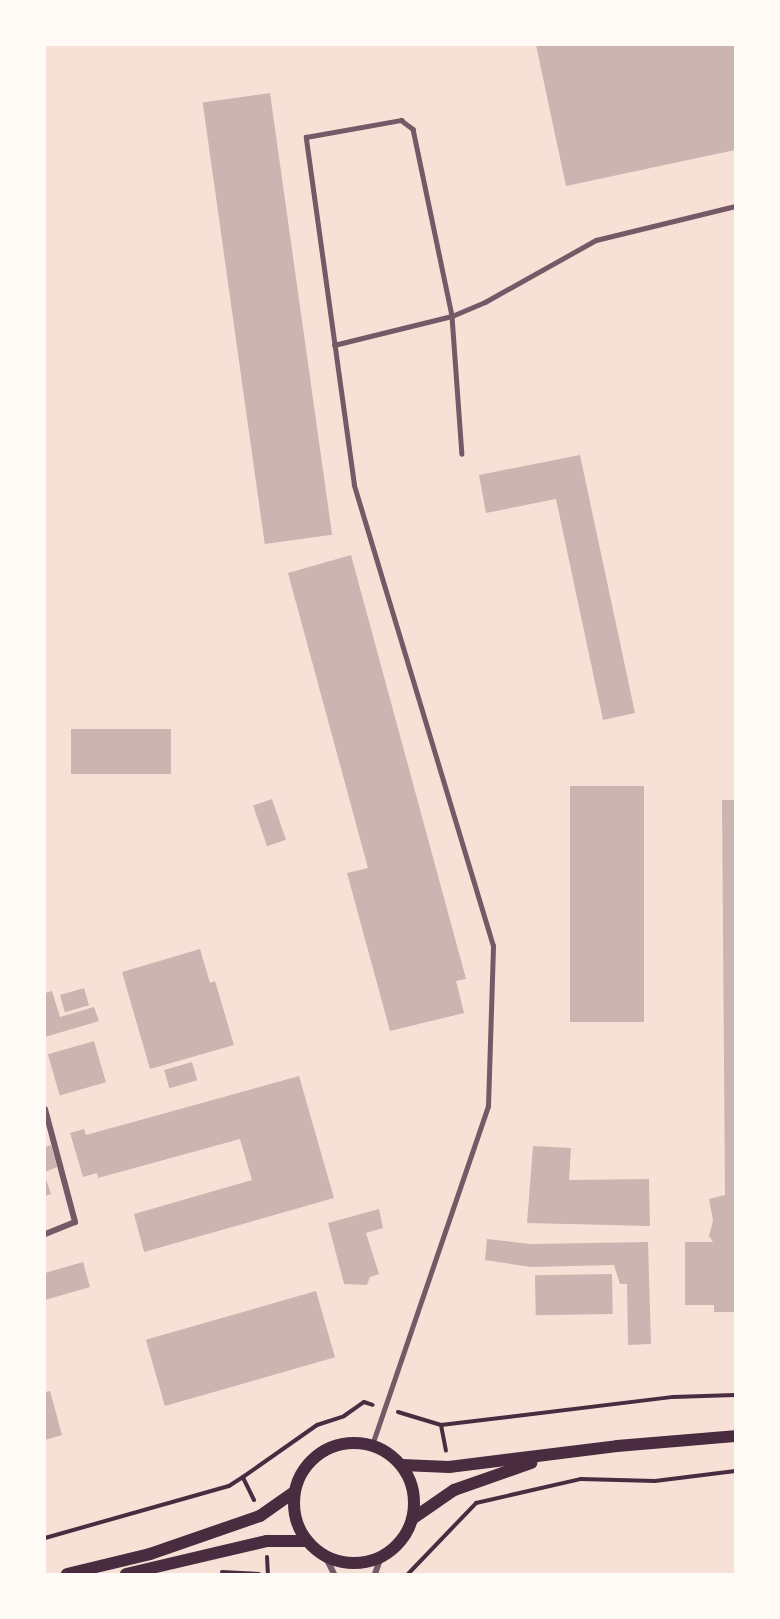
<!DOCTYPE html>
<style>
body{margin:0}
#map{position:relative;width:780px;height:1619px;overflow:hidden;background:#f7e1d7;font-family:Figtree,sans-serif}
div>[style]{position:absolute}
.building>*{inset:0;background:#ccb4b1;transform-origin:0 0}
.path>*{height:4px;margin:-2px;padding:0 2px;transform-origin:2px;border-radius:2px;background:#4a2c40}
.service>*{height:4.5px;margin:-2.25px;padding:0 2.25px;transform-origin:2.25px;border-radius:2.25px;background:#755966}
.minor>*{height:6px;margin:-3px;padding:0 3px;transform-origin:3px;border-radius:3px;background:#755966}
.secondary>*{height:12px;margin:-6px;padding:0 6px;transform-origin:6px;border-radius:6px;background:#4a2c40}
.secondary>.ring{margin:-6px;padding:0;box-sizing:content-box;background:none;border:12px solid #4a2c40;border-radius:50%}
span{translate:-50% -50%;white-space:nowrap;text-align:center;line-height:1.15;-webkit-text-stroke:6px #fffaf5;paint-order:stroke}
.frame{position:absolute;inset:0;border:46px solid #fffaf5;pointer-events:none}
</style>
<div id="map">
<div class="building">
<i style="clip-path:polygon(536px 45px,735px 45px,735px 150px,566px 186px)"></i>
<i style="left:270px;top:93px;width:446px;height:68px;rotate:82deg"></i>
<i style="clip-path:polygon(580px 455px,635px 713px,603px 720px,556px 499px,486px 513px,479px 475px)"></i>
<i style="clip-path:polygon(351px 555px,466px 979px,456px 981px,464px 1013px,390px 1031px,347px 873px,368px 868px,288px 573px)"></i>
<i style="left:171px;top:729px;width:45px;height:100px;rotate:90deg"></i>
<i style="left:644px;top:786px;width:236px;height:74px;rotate:90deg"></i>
<i style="left:272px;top:799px;width:43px;height:20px;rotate:71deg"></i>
<i style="clip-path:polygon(722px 800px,735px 800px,735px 1312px,714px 1312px,714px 1305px,685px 1305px,685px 1242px,713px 1242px,709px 1236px,713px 1221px,709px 1199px,725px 1195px)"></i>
<i style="clip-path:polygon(200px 949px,210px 983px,215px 981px,234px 1045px,150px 1069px,122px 972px)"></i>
<i style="left:84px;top:988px;width:18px;height:25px;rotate:74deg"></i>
<i style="clip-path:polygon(52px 991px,60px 1017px,94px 1007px,99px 1021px,45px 1037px,45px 993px)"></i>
<i style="left:94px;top:1041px;width:43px;height:48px;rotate:74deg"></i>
<i style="left:192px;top:1062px;width:19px;height:29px;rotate:74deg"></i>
<i style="clip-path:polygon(299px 1076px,334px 1198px,144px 1252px,134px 1214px,252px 1180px,240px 1139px,98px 1178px,97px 1173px,83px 1177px,70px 1133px,84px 1129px,86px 1135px)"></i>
<i style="clip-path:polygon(51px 1145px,57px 1167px,45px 1172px,45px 1147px)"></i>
<i style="clip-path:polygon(533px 1146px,571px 1148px,569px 1180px,649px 1179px,650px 1226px,527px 1223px)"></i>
<i style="clip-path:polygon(45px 1176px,51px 1194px,45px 1196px)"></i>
<i style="clip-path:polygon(379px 1209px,383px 1228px,366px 1233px,379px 1274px,370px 1277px,367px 1285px,344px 1284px,328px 1223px)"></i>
<i style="clip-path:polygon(487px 1239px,531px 1244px,648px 1242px,651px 1344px,628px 1345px,627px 1284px,620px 1284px,614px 1265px,531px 1267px,485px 1260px)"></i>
<i style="clip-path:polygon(83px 1262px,90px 1287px,45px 1300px,45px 1273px)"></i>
<i style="left:612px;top:1274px;width:40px;height:77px;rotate:89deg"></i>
<i style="left:316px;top:1291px;width:69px;height:177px;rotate:74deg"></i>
<i style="clip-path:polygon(50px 1391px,62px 1435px,45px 1440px,45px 1392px)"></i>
</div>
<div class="path">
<i style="left:398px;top:1412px;width:45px;rotate:16.8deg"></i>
<i style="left:441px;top:1425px;width:234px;rotate:-6.9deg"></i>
<i style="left:673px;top:1397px;width:62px;rotate:-1.8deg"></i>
<i style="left:441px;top:1425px;width:26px;rotate:79deg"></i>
<i style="left:254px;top:1500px;width:25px;rotate:-116deg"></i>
<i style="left:243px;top:1477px;width:90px;rotate:-35.1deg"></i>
<i style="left:317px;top:1425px;width:28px;rotate:-18deg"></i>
<i style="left:344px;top:1416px;width:24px;rotate:-35deg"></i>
<i style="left:364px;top:1402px;width:9px;rotate:18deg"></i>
<i style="left:45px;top:1538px;width:191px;rotate:-15.8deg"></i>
<i style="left:229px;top:1486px;width:17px;rotate:-33deg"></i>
<i style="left:267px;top:1557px;width:17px;rotate:87deg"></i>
<i style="left:222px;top:1572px;width:37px;rotate:3deg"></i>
<i style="left:408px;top:1574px;width:98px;rotate:-46.2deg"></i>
<i style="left:476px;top:1503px;width:108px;rotate:-12.9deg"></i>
<i style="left:581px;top:1479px;width:74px;rotate:1.5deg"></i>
<i style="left:655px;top:1481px;width:81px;rotate:-7.1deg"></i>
</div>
<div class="service">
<i style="left:334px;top:345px;width:122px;rotate:-13.8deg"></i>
<i style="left:452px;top:316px;width:36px;rotate:-23deg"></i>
<i style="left:485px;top:302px;width:127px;rotate:-29.2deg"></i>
<i style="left:596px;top:240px;width:143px;rotate:-13.7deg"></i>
<i style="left:372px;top:1445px;width:358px;rotate:-71.1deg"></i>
<i style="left:488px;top:1106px;width:160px;rotate:-88.2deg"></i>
<i style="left:493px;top:946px;width:481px;rotate:-106.8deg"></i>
<i style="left:354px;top:485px;width:351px;rotate:-97.9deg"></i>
<i style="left:306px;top:137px;width:97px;rotate:-10.1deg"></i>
<i style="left:401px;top:120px;width:15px;rotate:37deg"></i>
<i style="left:413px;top:129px;width:191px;rotate:78.2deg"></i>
<i style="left:452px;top:316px;width:138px;rotate:85.9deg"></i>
</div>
<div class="minor">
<i style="left:45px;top:1109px;width:117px;rotate:75.1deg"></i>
<i style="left:75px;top:1222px;width:32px;rotate:158deg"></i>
<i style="left:325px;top:1556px;width:20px;rotate:63deg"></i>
<i style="left:375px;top:1574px;width:18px;rotate:-71deg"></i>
</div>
<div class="secondary">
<i class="ring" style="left:294px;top:1443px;width:108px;height:108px"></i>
<i style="left:402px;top:1465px;width:47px;rotate:2.4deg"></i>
<i style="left:449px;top:1467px;width:169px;rotate:-7.1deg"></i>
<i style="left:617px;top:1446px;width:118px;rotate:-4.8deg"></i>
<i style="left:412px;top:1519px;width:51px;rotate:-34.6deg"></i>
<i style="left:454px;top:1490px;width:82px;rotate:-19.3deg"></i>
<i style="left:67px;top:1574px;width:85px;rotate:-13.5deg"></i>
<i style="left:150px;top:1554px;width:116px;rotate:-19.1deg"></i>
<i style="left:260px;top:1516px;width:42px;rotate:-35.2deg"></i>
<i style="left:126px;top:1574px;width:145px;rotate:-13.2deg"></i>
<i style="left:267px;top:1541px;width:40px"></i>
</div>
<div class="frame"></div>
</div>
